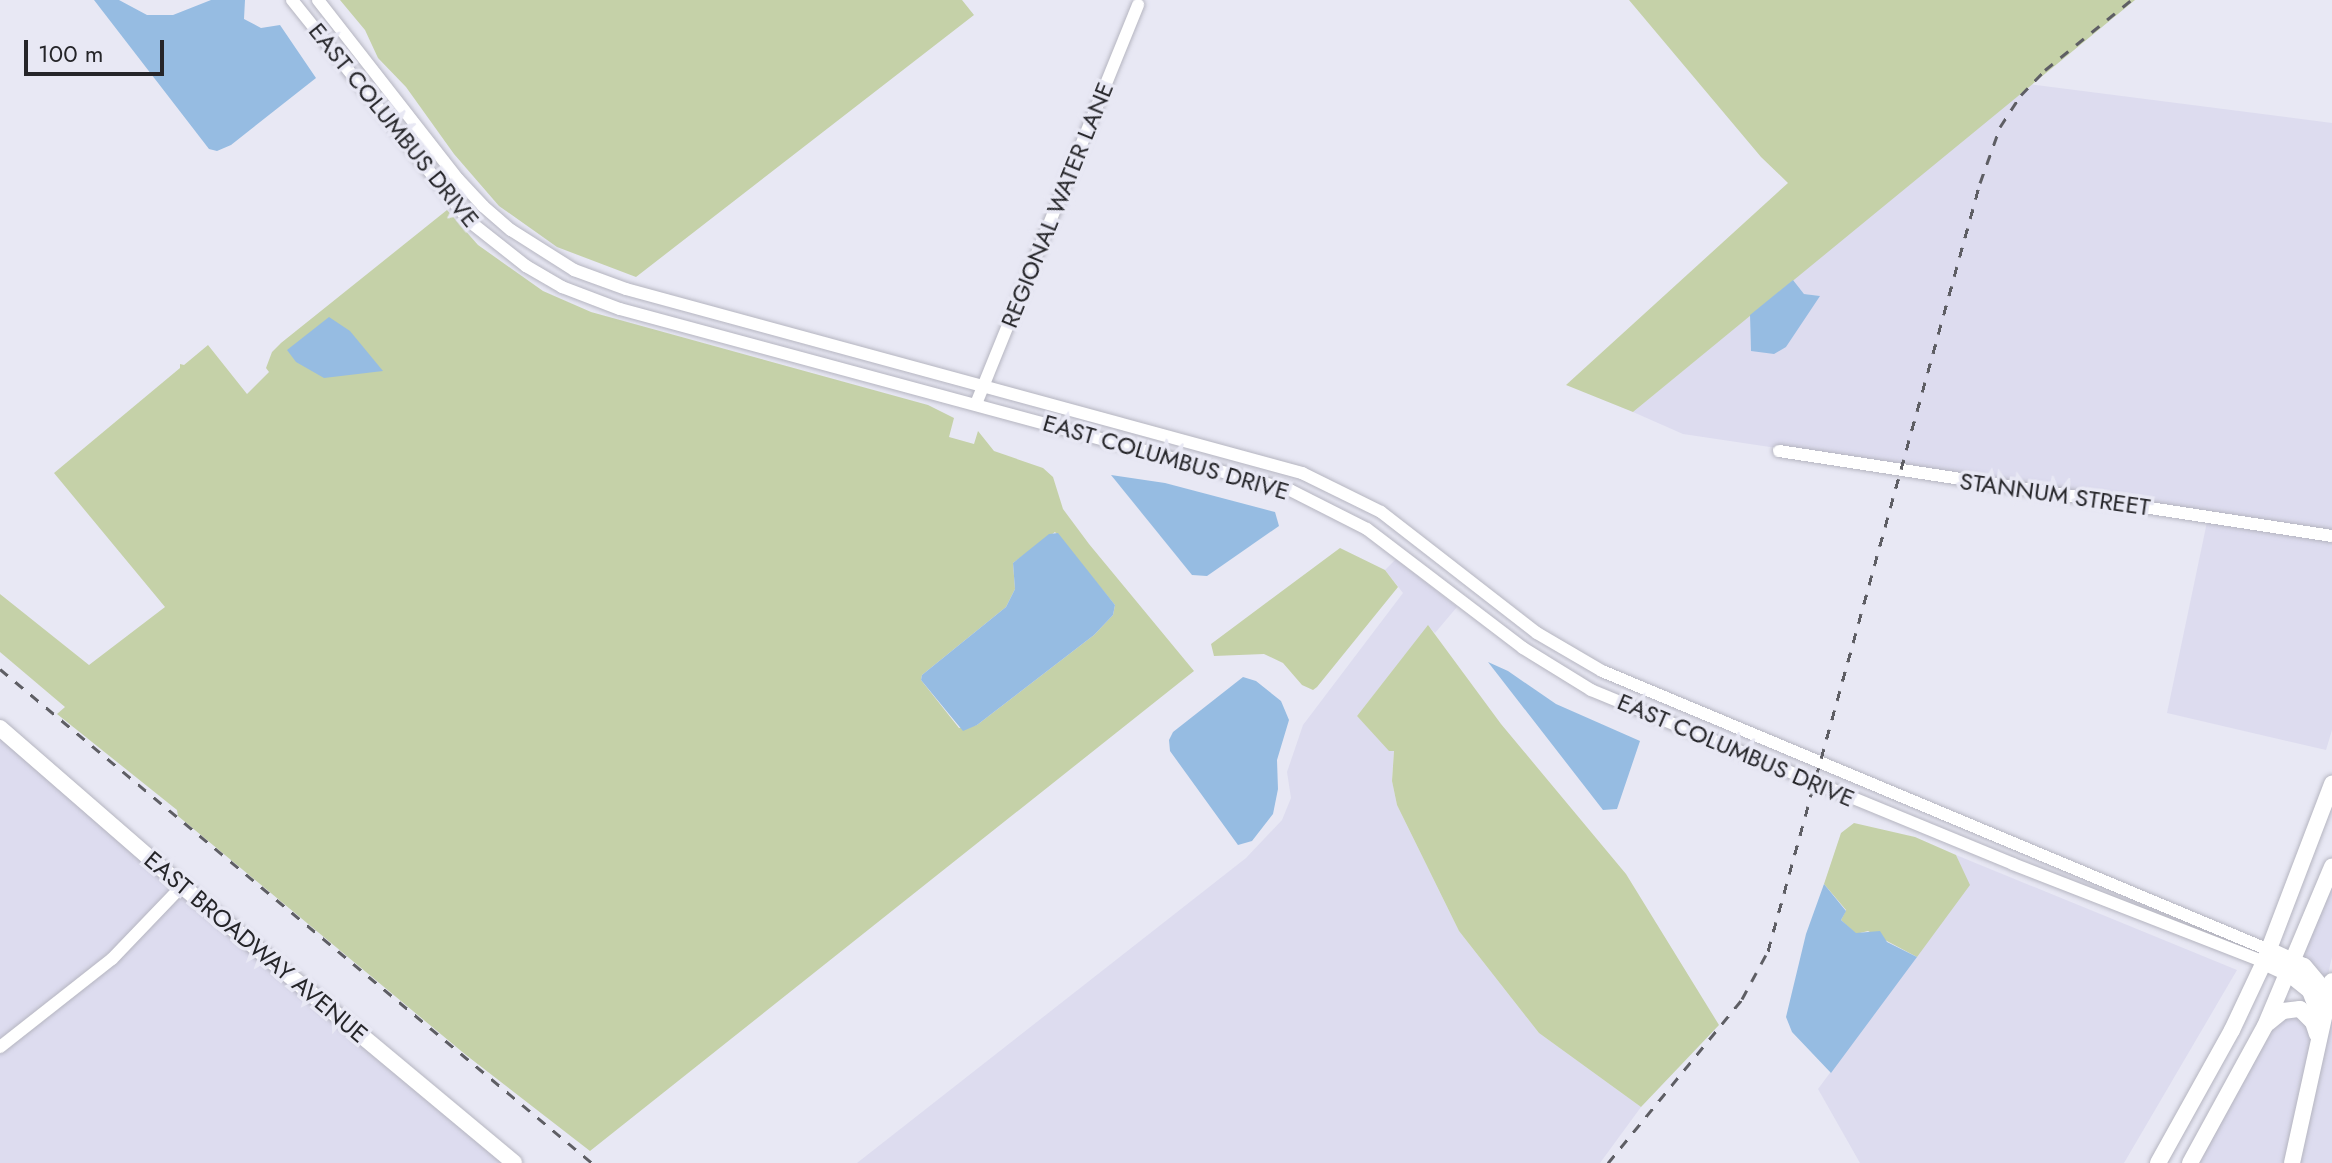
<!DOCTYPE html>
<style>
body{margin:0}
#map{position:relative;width:2332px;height:1163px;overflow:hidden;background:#e8e8f4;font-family:Jost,sans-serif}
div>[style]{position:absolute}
.built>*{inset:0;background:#dddcef}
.green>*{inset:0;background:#c5d1a8}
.water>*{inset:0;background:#96bce2}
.roads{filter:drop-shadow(0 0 2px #b5b5c0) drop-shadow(0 0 2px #b5b5c0)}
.minor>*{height:12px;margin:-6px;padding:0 6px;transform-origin:6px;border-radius:6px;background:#fff}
.major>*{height:16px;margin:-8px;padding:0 8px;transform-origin:8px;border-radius:8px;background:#fff}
.rail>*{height:3px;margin-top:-1.5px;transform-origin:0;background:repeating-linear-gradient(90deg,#5e5e64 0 10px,transparent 0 20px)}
span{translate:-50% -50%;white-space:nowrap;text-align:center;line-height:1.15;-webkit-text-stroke:7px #e8e8f4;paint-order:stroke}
.street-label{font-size:24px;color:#252529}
.scale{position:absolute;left:24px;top:40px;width:140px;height:36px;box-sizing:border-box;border:4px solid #252529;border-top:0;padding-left:10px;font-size:24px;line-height:28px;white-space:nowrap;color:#252529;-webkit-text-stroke:6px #e8e8f4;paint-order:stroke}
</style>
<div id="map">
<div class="built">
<i style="clip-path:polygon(2028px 84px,2332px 123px,2332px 531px,1683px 434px,1633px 412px,1750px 315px,1751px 351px,1786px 347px,1819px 296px,1804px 294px,1793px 280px)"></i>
<i style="clip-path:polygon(2207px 522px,2332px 541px,2332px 730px,2326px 750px,2167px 713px)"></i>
<i style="clip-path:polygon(1396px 559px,1457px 607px,1435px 633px,1428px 626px,1357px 716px,1394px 751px,1392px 781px,1397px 805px,1459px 931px,1539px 1033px,1641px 1107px,1600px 1163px,857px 1163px,1246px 858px,1282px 820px,1291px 798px,1287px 772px,1303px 725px,1403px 593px,1385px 570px)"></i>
<i style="clip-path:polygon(0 739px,174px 887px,124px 942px,0 1041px)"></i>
<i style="clip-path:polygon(1956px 855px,2237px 970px,2124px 1163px,1860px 1163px,1818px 1089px,1969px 885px)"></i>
<i style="clip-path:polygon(2332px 883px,2332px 957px,2326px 983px,2301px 958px)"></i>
<i style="clip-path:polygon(182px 893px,506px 1163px,0 1163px,0 1054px,116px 963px)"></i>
<i style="clip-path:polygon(2332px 999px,2332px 1163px,2297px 1163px)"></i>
<i style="clip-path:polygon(2285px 1016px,2304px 1017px,2312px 1037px,2287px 1163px,2195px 1163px,2271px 1027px)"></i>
</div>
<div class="green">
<i style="clip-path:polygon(340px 0,962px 0,974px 15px,636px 277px,557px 247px,499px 206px,454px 154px,406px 87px,378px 58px,365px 30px)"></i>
<i style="clip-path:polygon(1629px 0,2135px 0,1633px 412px,1566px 385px,1788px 183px,1761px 157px)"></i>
<i style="clip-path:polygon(evenodd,447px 210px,478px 245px,543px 291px,591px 312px,928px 405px,954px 418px,949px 437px,974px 444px,978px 431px,994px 451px,1043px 468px,1053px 477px,1063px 509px,1089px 544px,1194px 671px,590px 1151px,466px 1055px,178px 816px,177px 810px,57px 714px,65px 707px,0 652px,0 594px,89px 665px,165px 607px,54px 473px,180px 368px,180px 364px,184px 365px,208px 345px,247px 394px,269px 372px,266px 368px,272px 352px,281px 343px,447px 210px,1055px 532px,1115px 605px,1113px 615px,1094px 635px,977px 725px,959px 728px,921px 680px,922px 675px,1006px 607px,1015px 589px,1013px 563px,1055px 532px)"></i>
<i style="clip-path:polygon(1340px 548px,1385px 570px,1398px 587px,1317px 687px,1313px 690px,1302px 685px,1283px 663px,1264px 654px,1214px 656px,1211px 644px)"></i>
<i style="clip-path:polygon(1428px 625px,1501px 724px,1626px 874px,1719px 1025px,1641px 1107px,1539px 1033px,1459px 931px,1397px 805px,1392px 781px,1394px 751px,1389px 751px,1357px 716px)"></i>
<i style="clip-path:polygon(1854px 823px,1915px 837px,1956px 855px,1970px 885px,1917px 957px,1868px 931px,1856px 934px,1841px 920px,1846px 910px,1824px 884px,1841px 833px)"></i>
</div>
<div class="water">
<i style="clip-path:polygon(94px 0,119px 0,147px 15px,173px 15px,211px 0,245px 0,244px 19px,261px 28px,280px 25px,316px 78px,231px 145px,217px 151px,209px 149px)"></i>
<i style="clip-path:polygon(1793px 280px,1804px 294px,1820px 296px,1786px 347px,1774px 354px,1751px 351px,1750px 315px)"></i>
<i style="clip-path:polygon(329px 317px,350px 331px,383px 371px,324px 378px,296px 362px,287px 350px)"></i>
<i style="clip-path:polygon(1111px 475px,1165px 483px,1275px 512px,1279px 526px,1207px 576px,1192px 575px)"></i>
<i style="clip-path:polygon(1058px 533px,1115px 605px,1113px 615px,1094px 635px,977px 725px,963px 731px,921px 680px,922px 675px,1006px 607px,1015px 589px,1013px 563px,1049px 534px)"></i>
<i style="clip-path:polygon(1488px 662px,1508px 671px,1556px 704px,1640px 741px,1617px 809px,1603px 810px)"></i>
<i style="clip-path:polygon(1243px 677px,1256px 681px,1281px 701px,1289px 720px,1277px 760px,1278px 789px,1273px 814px,1252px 841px,1238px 845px,1170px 751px,1169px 740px,1173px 732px)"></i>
<i style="clip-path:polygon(1824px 884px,1846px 911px,1841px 920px,1856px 933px,1880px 931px,1887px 942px,1917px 957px,1831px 1073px,1792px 1032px,1786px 1017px,1806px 934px)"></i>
</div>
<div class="roads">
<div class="minor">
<i style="left:292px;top:0;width:283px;rotate:51.3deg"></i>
<i style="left:469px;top:221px;width:73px;rotate:38.3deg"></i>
<i style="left:526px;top:266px;width:42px;rotate:30.3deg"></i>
<i style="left:562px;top:287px;width:62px;rotate:20.8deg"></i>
<i style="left:620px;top:309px;width:694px;rotate:15.12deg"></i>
<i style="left:1290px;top:490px;width:86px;rotate:26.9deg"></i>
<i style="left:1367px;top:529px;width:196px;rotate:37.3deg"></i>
<i style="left:1523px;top:648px;width:80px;rotate:31.7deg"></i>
<i style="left:1591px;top:690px;width:456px;rotate:22.4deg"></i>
<i style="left:2013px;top:864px;width:269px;rotate:21.3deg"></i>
<i style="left:318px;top:0;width:227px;rotate:52deg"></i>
<i style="left:458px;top:179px;width:37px;rotate:47deg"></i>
<i style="left:483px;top:206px;width:37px;rotate:41deg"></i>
<i style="left:511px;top:230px;width:75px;rotate:32.4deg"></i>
<i style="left:574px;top:270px;width:55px;rotate:20.1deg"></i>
<i style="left:626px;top:289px;width:701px;rotate:15.23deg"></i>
<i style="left:1302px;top:473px;width:88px;rotate:26.3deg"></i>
<i style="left:1381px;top:512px;width:197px;rotate:37.8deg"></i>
<i style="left:1537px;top:633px;width:75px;rotate:30.3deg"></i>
<i style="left:1602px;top:671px;width:723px;rotate:22.7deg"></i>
<i style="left:976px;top:404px;width:431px;rotate:-67.9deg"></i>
<i style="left:1779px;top:451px;width:559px;rotate:8.74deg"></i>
<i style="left:0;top:1047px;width:142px;rotate:-38.2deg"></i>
<i style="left:112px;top:959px;width:101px;rotate:-46.2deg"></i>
</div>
<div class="major">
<i style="left:0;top:728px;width:241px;rotate:41deg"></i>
<i style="left:182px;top:886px;width:432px;rotate:39.8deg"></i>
<i style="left:2269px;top:950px;width:38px;rotate:25deg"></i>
<i style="left:2304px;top:966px;width:38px;rotate:50deg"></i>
<i style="left:2264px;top:962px;width:26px;rotate:25deg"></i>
<i style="left:2288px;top:973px;width:28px;rotate:39deg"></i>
<i style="left:2310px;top:991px;width:31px;rotate:69deg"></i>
<i style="left:2268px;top:1023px;width:19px;rotate:-39deg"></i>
<i style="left:2283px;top:1011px;width:17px;rotate:-7deg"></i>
<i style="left:2300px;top:1009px;width:18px;rotate:45deg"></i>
<i style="left:2313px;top:1022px;width:13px;rotate:72deg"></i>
<i style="left:2158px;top:1163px;width:152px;rotate:-60.9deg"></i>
<i style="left:2232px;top:1030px;width:75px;rotate:-64.8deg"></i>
<i style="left:2264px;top:962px;width:191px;rotate:-69.1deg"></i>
<i style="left:2190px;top:1163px;width:156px;rotate:-61.3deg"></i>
<i style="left:2265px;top:1026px;width:173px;rotate:-67.2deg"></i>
<i style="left:2292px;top:1163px;width:186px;rotate:-77.6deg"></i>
</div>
</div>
<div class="rail">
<i style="left:0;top:669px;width:771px;rotate:39.84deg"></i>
<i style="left:1608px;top:1163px;width:212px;rotate:-50.7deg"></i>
<i style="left:1742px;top:999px;width:55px;rotate:-61.6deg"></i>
<i style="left:1768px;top:951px;width:797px;rotate:-74.57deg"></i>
<i style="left:1980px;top:183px;width:59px;rotate:-70.3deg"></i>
<i style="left:2000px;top:127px;width:38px;rotate:-57deg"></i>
<i style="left:2021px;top:95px;width:35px;rotate:-46deg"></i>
<i style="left:2045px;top:70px;width:111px;rotate:-39.1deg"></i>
</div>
<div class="street-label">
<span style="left:394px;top:125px;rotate:51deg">EAST COLUMBUS DRIVE</span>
<span style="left:1057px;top:205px;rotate:-68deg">REGIONAL WATER LANE</span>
<span style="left:1166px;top:457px;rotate:16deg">EAST COLUMBUS DRIVE</span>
<span style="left:2055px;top:494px;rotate:8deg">STANNUM STREET</span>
<span style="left:1736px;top:750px;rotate:23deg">EAST COLUMBUS DRIVE</span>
<span style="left:256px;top:947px;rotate:40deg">EAST BROADWAY AVENUE</span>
</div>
<div class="scale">100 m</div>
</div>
